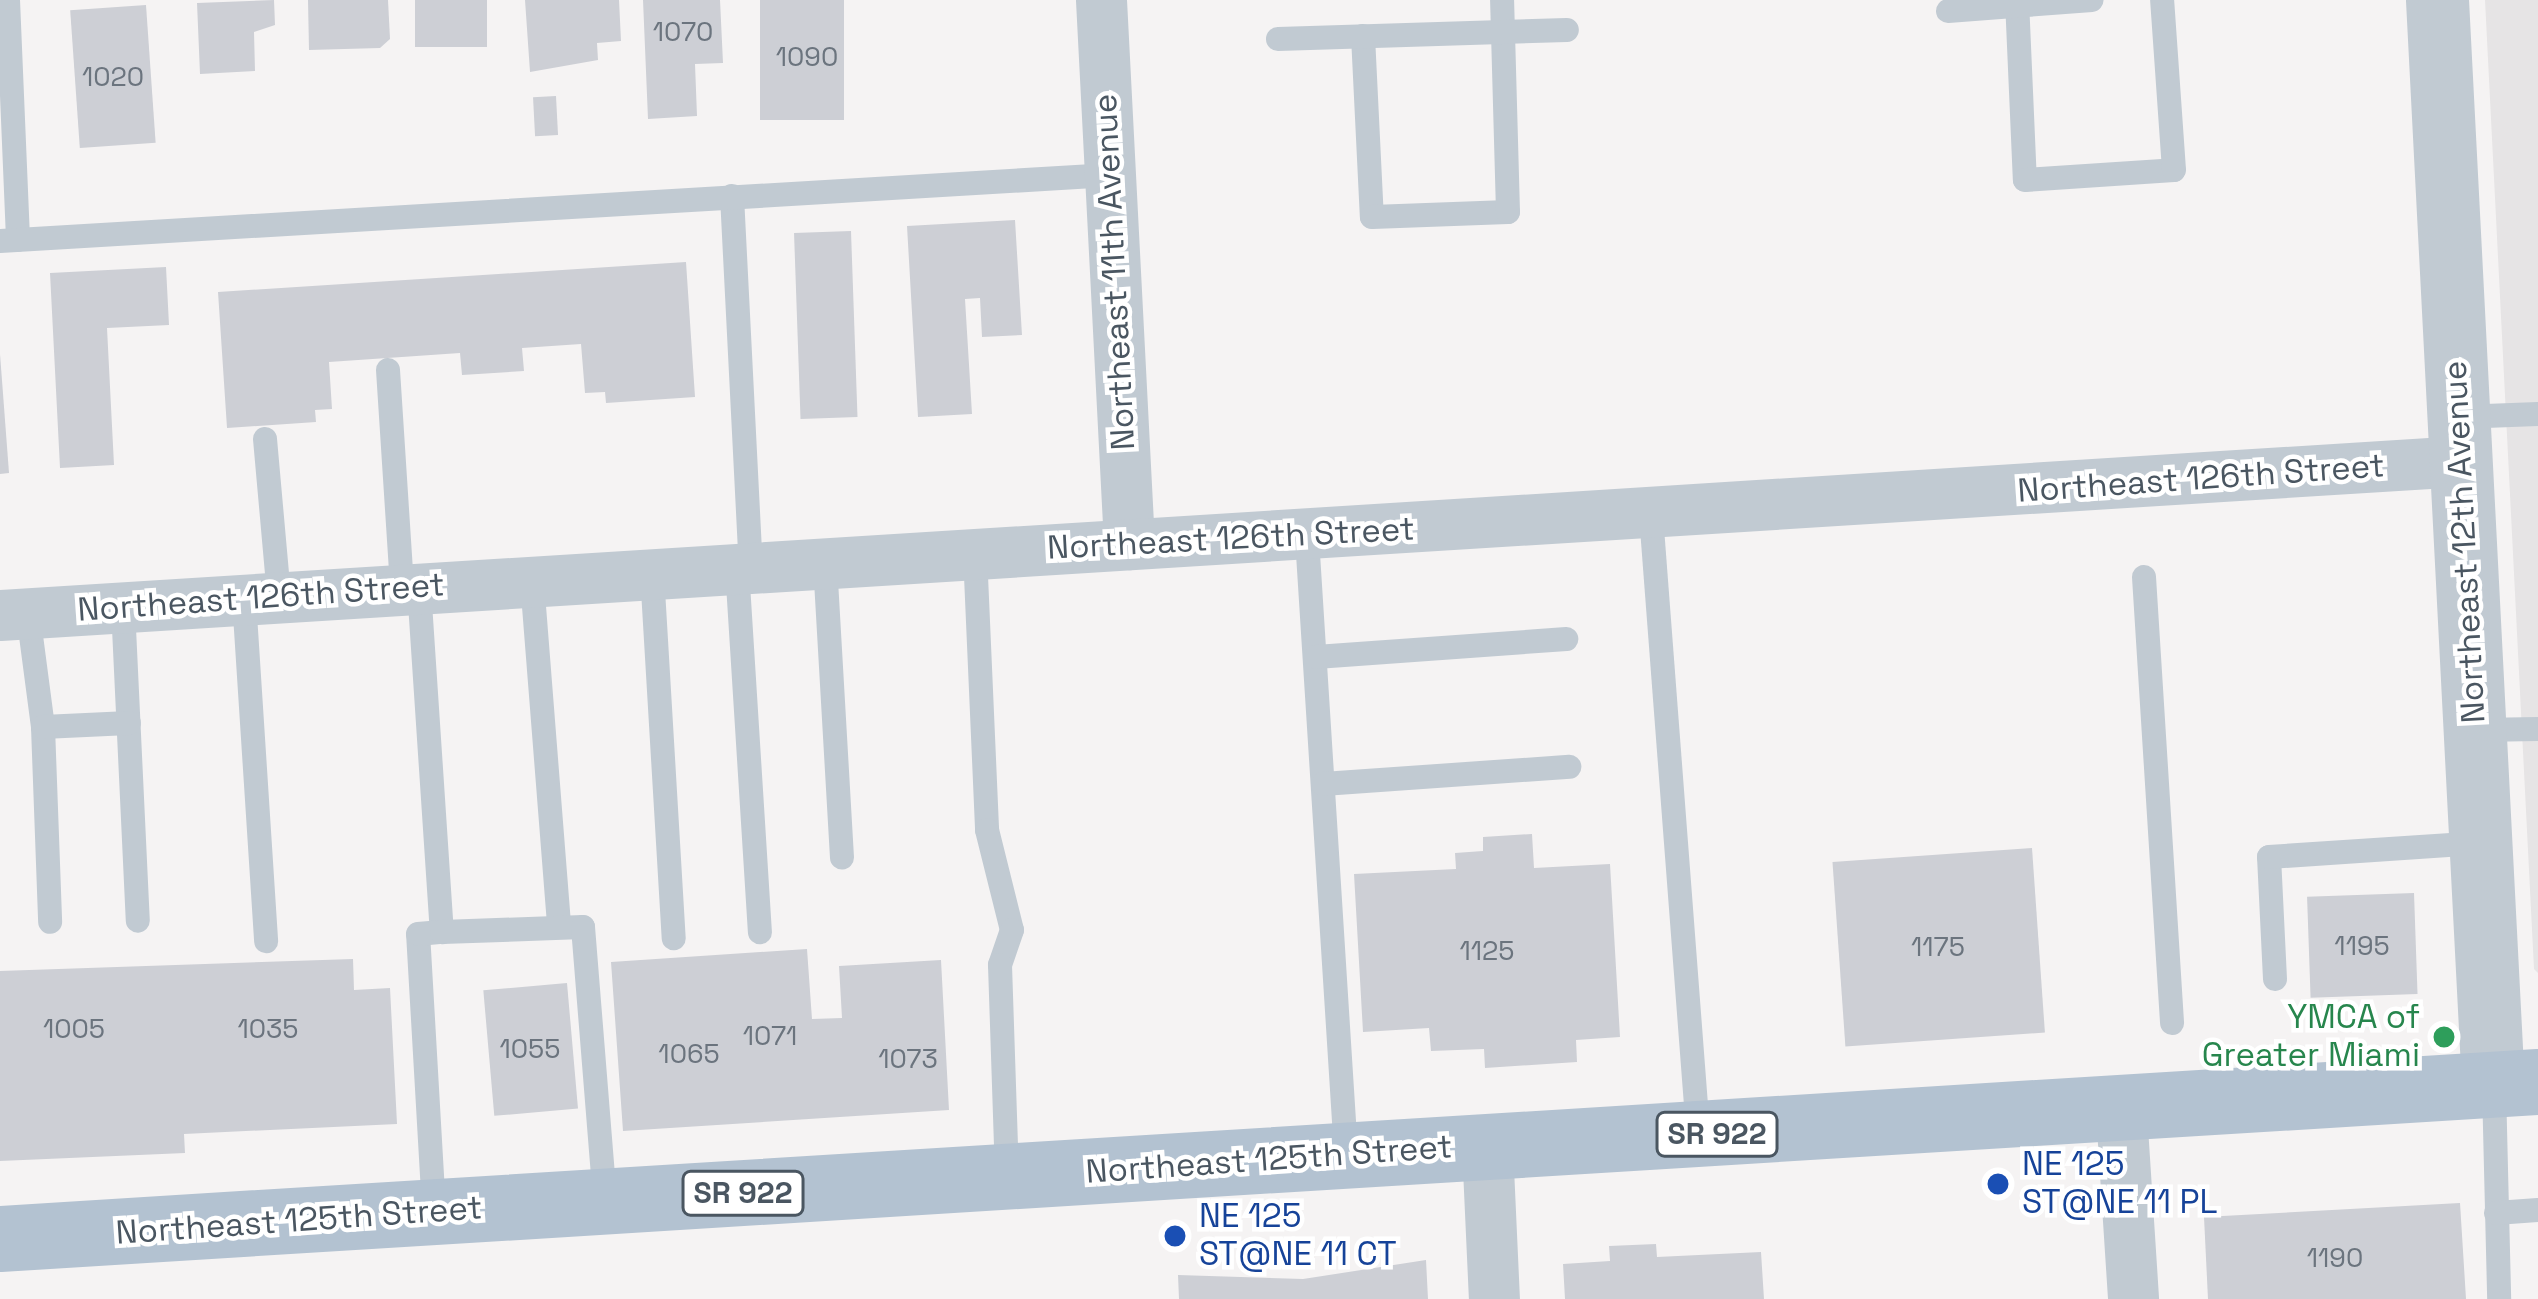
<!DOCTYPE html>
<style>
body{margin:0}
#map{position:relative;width:2538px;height:1299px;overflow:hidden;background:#f5f3f3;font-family:"Space Grotesk",sans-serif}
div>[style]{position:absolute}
.education>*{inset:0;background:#e6e4e5}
.building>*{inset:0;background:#cdcfd5;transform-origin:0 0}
.service>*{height:24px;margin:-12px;padding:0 12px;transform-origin:12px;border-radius:12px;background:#c1cad2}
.minor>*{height:51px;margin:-25.5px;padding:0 25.5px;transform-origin:25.5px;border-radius:25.5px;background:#c1cad2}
.tertiary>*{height:63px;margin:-31.5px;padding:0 31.5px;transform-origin:31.5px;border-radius:31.5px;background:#c1cad2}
.primary>*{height:66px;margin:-33px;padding:0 33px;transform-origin:33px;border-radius:33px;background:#b3c2d1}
.dots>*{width:33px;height:33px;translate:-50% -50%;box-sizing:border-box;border:6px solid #fff;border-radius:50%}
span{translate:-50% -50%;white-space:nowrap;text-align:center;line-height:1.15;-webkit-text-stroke:9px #fff;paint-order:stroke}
.number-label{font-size:27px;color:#6b747e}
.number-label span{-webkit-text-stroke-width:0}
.shield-label span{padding:3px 9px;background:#fff;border:3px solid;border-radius:9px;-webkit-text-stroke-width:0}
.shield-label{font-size:30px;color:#4a5661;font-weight:700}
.street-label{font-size:33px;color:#4a5661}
.leisure-label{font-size:33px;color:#27864d}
.right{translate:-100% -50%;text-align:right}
.transit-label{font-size:33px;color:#164399}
.left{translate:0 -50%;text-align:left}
</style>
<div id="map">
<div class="education">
<i style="clip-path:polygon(2485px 0,2538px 0,2538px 973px,2534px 969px)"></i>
</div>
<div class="building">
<i style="clip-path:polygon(274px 0,275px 25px,254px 32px,255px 71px,200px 74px,197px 3px)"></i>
<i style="clip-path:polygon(308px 0,388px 0,390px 39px,380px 48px,309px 50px)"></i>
<i style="left:415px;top:0;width:72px;height:47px"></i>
<i style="clip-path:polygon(525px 0,619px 0,621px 41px,597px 43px,598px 60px,530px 72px)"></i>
<i style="clip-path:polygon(643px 0,720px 0,723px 63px,695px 64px,697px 116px,648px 119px)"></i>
<i style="left:760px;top:0;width:84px;height:120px"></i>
<i style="left:146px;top:5px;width:138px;height:76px;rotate:86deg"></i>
<i style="left:556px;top:96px;width:39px;height:23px;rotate:87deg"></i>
<i style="clip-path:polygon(1015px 220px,1022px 335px,982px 337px,980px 298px,965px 299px,972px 414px,918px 417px,907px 226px)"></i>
<i style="left:851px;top:231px;width:186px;height:57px;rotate:88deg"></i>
<i style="clip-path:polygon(686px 262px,695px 397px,606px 403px,605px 392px,585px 393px,581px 344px,522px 348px,524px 371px,462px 375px,460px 353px,329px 362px,332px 409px,315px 410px,316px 422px,227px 428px,218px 292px)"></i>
<i style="clip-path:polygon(166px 267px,169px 325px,107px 328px,114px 465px,60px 468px,50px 273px)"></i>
<i style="clip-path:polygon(0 354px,9px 473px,0 474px)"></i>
<i style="clip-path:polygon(1532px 834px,1534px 868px,1610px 864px,1620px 1037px,1576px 1040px,1577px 1062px,1485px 1068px,1484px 1049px,1431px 1051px,1429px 1028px,1363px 1032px,1354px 874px,1456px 869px,1455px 853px,1483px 851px,1483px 837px)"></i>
<i style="left:2032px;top:848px;width:185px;height:200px;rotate:86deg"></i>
<i style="left:2414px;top:893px;width:101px;height:107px;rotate:88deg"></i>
<i style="clip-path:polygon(807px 949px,812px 1019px,842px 1018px,839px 966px,941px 960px,949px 1110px,623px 1131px,611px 962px)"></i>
<i style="clip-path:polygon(353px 959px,354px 990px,390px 988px,397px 1124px,184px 1134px,185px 1153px,0 1161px,0 971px)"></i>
<i style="left:567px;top:983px;width:126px;height:84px;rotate:85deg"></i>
<i style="clip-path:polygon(2460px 1203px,2466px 1299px,2208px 1299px,2204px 1217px)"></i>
<i style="clip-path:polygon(1656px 1244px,1657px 1257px,1761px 1252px,1764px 1299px,1565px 1299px,1563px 1264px,1610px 1261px,1609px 1246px)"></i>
<i style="clip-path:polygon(1426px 1260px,1428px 1299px,1179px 1299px,1178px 1275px,1303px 1279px)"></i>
</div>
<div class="service">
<i style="left:8px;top:0;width:240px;rotate:87.6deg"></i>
<i style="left:2017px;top:0;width:180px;rotate:87.5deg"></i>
<i style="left:2025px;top:180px;width:149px;rotate:-3.8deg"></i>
<i style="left:2174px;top:170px;width:170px;rotate:-94deg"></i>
<i style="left:1948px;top:11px;width:144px;rotate:-4.4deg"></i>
<i style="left:1363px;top:36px;width:181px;rotate:87.2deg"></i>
<i style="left:1372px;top:217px;width:136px;rotate:-2.1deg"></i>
<i style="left:1508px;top:212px;width:212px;rotate:-91.6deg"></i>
<i style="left:1278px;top:39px;width:289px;rotate:-1.8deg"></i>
<i style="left:732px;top:196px;width:371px;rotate:87.1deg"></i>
<i style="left:0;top:241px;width:1112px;rotate:-3.4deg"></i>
<i style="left:388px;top:370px;width:219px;rotate:86.3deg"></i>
<i style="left:2459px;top:417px;width:79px;rotate:-2.2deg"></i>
<i style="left:265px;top:439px;width:159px;rotate:84.9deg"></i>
<i style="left:1651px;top:515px;width:619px;rotate:85.64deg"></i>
<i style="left:1307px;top:538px;width:616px;rotate:86.37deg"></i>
<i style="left:975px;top:553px;width:277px;rotate:87.5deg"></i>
<i style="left:987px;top:830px;width:103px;rotate:76deg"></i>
<i style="left:1012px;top:930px;width:37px;rotate:109deg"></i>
<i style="left:1000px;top:965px;width:210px;rotate:88.1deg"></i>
<i style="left:825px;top:563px;width:295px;rotate:86.7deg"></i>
<i style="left:737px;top:568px;width:365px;rotate:86.4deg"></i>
<i style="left:652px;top:573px;width:366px;rotate:86.6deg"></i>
<i style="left:2144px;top:577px;width:447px;rotate:86.4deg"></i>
<i style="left:532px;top:581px;width:346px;rotate:85.5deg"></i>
<i style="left:419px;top:588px;width:345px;rotate:86.2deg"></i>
<i style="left:244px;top:599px;width:343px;rotate:86.3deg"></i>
<i style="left:123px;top:607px;width:314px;rotate:87.3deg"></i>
<i style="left:28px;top:613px;width:115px;rotate:82.5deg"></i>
<i style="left:43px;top:727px;width:195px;rotate:87.9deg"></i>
<i style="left:1316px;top:657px;width:251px;rotate:-4.1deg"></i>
<i style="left:43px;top:727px;width:86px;rotate:-2.7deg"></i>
<i style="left:2478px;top:730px;width:60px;rotate:-1deg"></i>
<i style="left:1323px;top:784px;width:247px;rotate:-4deg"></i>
<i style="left:2275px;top:979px;width:122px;rotate:-92.8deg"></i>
<i style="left:2269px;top:857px;width:209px;rotate:-3.8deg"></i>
<i style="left:2494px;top:1087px;width:212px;rotate:88.6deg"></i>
<i style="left:434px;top:1210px;width:276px;rotate:-93.3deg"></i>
<i style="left:418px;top:934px;width:24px;rotate:-5deg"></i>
<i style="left:442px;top:932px;width:141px;rotate:-2deg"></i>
<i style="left:583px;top:927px;width:273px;rotate:85.4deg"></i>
<i style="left:2496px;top:1213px;width:42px;rotate:-4.1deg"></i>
</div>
<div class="minor">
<i style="left:1101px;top:0;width:545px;rotate:87.05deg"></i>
<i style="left:0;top:615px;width:2466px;rotate:-3.58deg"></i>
<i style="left:2121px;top:1112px;width:187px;rotate:86.3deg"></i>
<i style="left:1487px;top:1146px;width:153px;rotate:87.4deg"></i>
</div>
<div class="tertiary">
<i style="left:2437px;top:0;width:1086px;rotate:87.05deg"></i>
</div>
<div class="primary">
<i style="left:0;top:1239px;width:2543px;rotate:-3.54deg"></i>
</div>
<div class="dots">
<i style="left:2444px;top:1037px;background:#2e9e5b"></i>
<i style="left:1998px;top:1184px;background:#1a4fb4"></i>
<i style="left:1175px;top:1236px;background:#1a4fb4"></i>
</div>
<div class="number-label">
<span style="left:683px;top:32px">1070</span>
<span style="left:807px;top:57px">1090</span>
<span style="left:113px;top:77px">1020</span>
<span style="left:2362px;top:946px">1195</span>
<span style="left:1938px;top:947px">1175</span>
<span style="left:1487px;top:951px">1125</span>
<span style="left:74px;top:1029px">1005</span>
<span style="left:268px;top:1029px">1035</span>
<span style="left:770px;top:1036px">1071</span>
<span style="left:530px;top:1049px">1055</span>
<span style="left:689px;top:1054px">1065</span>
<span style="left:908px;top:1059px">1073</span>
<span style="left:2335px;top:1258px">1190</span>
</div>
<div class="shield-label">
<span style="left:1717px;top:1134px">SR 922</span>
<span style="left:743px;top:1193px">SR 922</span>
</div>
<div class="street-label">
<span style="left:1115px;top:272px;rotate:-93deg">Northeast 11th Avenue</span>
<span style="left:2201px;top:479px;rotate:-4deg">Northeast 126th Street</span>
<span style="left:1231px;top:539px;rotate:-3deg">Northeast 126th Street</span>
<span style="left:2465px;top:542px;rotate:-93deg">Northeast 12th Avenue</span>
<span style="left:261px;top:598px;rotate:-4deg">Northeast 126th Street</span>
<span style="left:1269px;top:1160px;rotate:-4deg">Northeast 125th Street</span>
<span style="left:299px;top:1221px;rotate:-4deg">Northeast 125th Street</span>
</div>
<div class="leisure-label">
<span class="right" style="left:2420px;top:1037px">YMCA of<br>Greater Miami</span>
</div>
<div class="transit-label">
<span class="left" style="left:2022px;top:1184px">NE 125<br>ST@NE 11 PL</span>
<span class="left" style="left:1199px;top:1236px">NE 125<br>ST@NE 11 CT</span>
</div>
</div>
